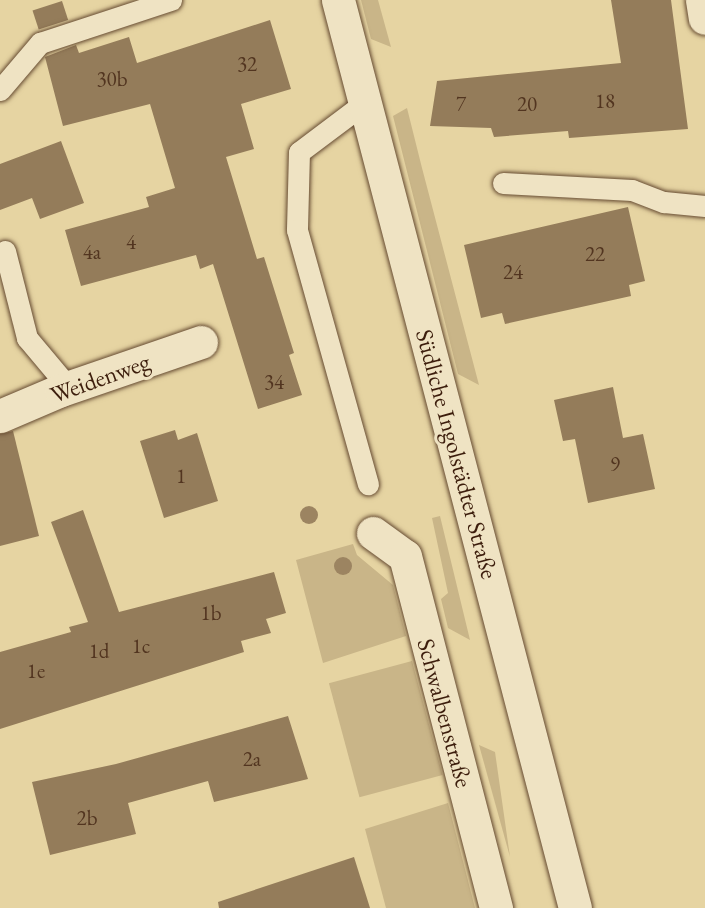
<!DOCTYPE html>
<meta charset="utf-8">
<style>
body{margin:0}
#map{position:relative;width:705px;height:908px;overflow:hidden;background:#e6d4a2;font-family:"EB Garamond",serif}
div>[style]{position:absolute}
.green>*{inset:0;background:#c9b588;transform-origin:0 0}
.building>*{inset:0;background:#947c5a;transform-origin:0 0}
.roads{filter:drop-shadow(0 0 2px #664b32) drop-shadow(0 0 2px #664b32)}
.service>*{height:21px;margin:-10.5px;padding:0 10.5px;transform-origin:10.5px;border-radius:10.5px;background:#efe3c3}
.minor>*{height:33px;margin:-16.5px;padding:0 16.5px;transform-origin:16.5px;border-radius:16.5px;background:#efe3c3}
.tertiary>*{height:33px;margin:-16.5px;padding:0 16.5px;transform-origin:16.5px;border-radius:16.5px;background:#efe3c3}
.trees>*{width:18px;height:18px;margin:-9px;border-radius:50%;background:#9c8461}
span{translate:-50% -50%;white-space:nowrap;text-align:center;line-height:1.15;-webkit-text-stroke:6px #efe3c3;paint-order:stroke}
.number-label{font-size:21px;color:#523520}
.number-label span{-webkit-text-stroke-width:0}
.street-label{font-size:24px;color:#3c1d0c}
</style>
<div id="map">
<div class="green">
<i style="clip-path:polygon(361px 0,378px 0,391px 47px,371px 39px)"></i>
<i style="clip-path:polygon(407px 108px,422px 168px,479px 385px,458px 374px,393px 116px)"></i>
<i style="clip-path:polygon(440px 516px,470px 640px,448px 628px,441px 599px,448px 593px,432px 518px)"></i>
<i style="clip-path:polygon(353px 544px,357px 555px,393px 585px,406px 636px,323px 663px,296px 560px)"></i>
<i style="left:412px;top:661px;width:118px;height:86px;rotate:75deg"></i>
<i style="clip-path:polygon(479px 745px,495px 752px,510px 857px)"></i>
<i style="clip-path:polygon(448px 803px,475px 908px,386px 908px,365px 829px)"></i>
</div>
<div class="building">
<i style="clip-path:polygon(611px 0,671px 0,688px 129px,569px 138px,568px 131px,494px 137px,491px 128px,430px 126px,437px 81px,621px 63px)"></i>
<i style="left:62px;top:1px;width:20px;height:31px;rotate:72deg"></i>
<i style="clip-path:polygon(270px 20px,291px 89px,241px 104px,254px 149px,226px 157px,257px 259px,264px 257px,294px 353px,289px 355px,302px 395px,258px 409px,213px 264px,200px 269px,196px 255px,81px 286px,65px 230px,149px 207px,146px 197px,175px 188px,150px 104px,63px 126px,45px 57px,76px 45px,79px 53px,129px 37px,137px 63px)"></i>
<i style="clip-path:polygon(61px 141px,84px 203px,40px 219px,32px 198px,0 210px,0 164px)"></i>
<i style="clip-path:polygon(628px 207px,645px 281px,629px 285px,631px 296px,505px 324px,502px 313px,481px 318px,464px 245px)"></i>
<i style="clip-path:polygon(613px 387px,623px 438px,643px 434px,655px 489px,588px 503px,575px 439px,563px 441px,554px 400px)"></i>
<i style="clip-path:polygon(175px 430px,178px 440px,197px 433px,218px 501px,164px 518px,140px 441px)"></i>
<i style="clip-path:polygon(13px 431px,39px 536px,0 546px,0 434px)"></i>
<i style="clip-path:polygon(83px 510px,119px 612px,274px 572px,286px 613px,266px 619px,271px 633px,241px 641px,244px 652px,0 729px,0 652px,71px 632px,69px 627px,88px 622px,51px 522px)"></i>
<i style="clip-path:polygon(288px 716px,308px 779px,214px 802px,208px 781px,128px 803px,136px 834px,50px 855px,32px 782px,116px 764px)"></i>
<i style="clip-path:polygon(354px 857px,370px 908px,219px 908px,218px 902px)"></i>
</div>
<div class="roads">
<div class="service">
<i style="left:0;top:90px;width:62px;rotate:-49.6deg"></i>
<i style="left:40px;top:43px;width:138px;rotate:-18.2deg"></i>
<i style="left:363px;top:104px;width:80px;rotate:143.1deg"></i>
<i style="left:299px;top:152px;width:78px;rotate:91.5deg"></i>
<i style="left:297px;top:230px;width:264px;rotate:74.4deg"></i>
<i style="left:503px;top:183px;width:129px;rotate:3.1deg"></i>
<i style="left:632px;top:190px;width:34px;rotate:21deg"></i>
<i style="left:664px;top:202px;width:41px;rotate:5.6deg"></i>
<i style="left:5px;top:251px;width:90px;rotate:75.8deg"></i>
<i style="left:27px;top:338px;width:65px;rotate:50deg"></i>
</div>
<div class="minor">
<i style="left:702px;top:0;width:18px;rotate:81deg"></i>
<i style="left:0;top:416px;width:66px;rotate:-23.1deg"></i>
<i style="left:61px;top:390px;width:148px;rotate:-18.9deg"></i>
<i style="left:373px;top:533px;width:39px;rotate:36deg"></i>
<i style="left:405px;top:556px;width:364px;rotate:75.5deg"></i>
</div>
<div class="tertiary">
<i style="left:338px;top:0;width:938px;rotate:75.37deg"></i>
</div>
</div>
<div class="trees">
<i style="left:309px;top:515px"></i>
<i style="left:343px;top:566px"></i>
</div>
<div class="number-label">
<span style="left:247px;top:64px">32</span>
<span style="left:112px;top:79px">30b</span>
<span style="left:605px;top:101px">18</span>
<span style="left:461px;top:104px">7</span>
<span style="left:527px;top:104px">20</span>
<span style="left:131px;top:242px">4</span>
<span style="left:92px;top:252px">4a</span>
<span style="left:595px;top:254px">22</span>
<span style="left:513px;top:272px">24</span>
<span style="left:274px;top:382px">34</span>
<span style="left:615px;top:464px">9</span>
<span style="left:181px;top:476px">1</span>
<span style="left:211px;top:613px">1b</span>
<span style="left:141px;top:646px">1c</span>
<span style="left:99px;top:651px">1d</span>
<span style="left:36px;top:671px">1e</span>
<span style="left:252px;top:759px">2a</span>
<span style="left:87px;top:818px">2b</span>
</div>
<div class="street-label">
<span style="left:100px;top:378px;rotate:-20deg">Weidenweg</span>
<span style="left:457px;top:454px;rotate:75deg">Südliche Ingolstädter Straße</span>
<span style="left:445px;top:713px;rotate:75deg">Schwalbenstraße</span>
</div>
</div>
